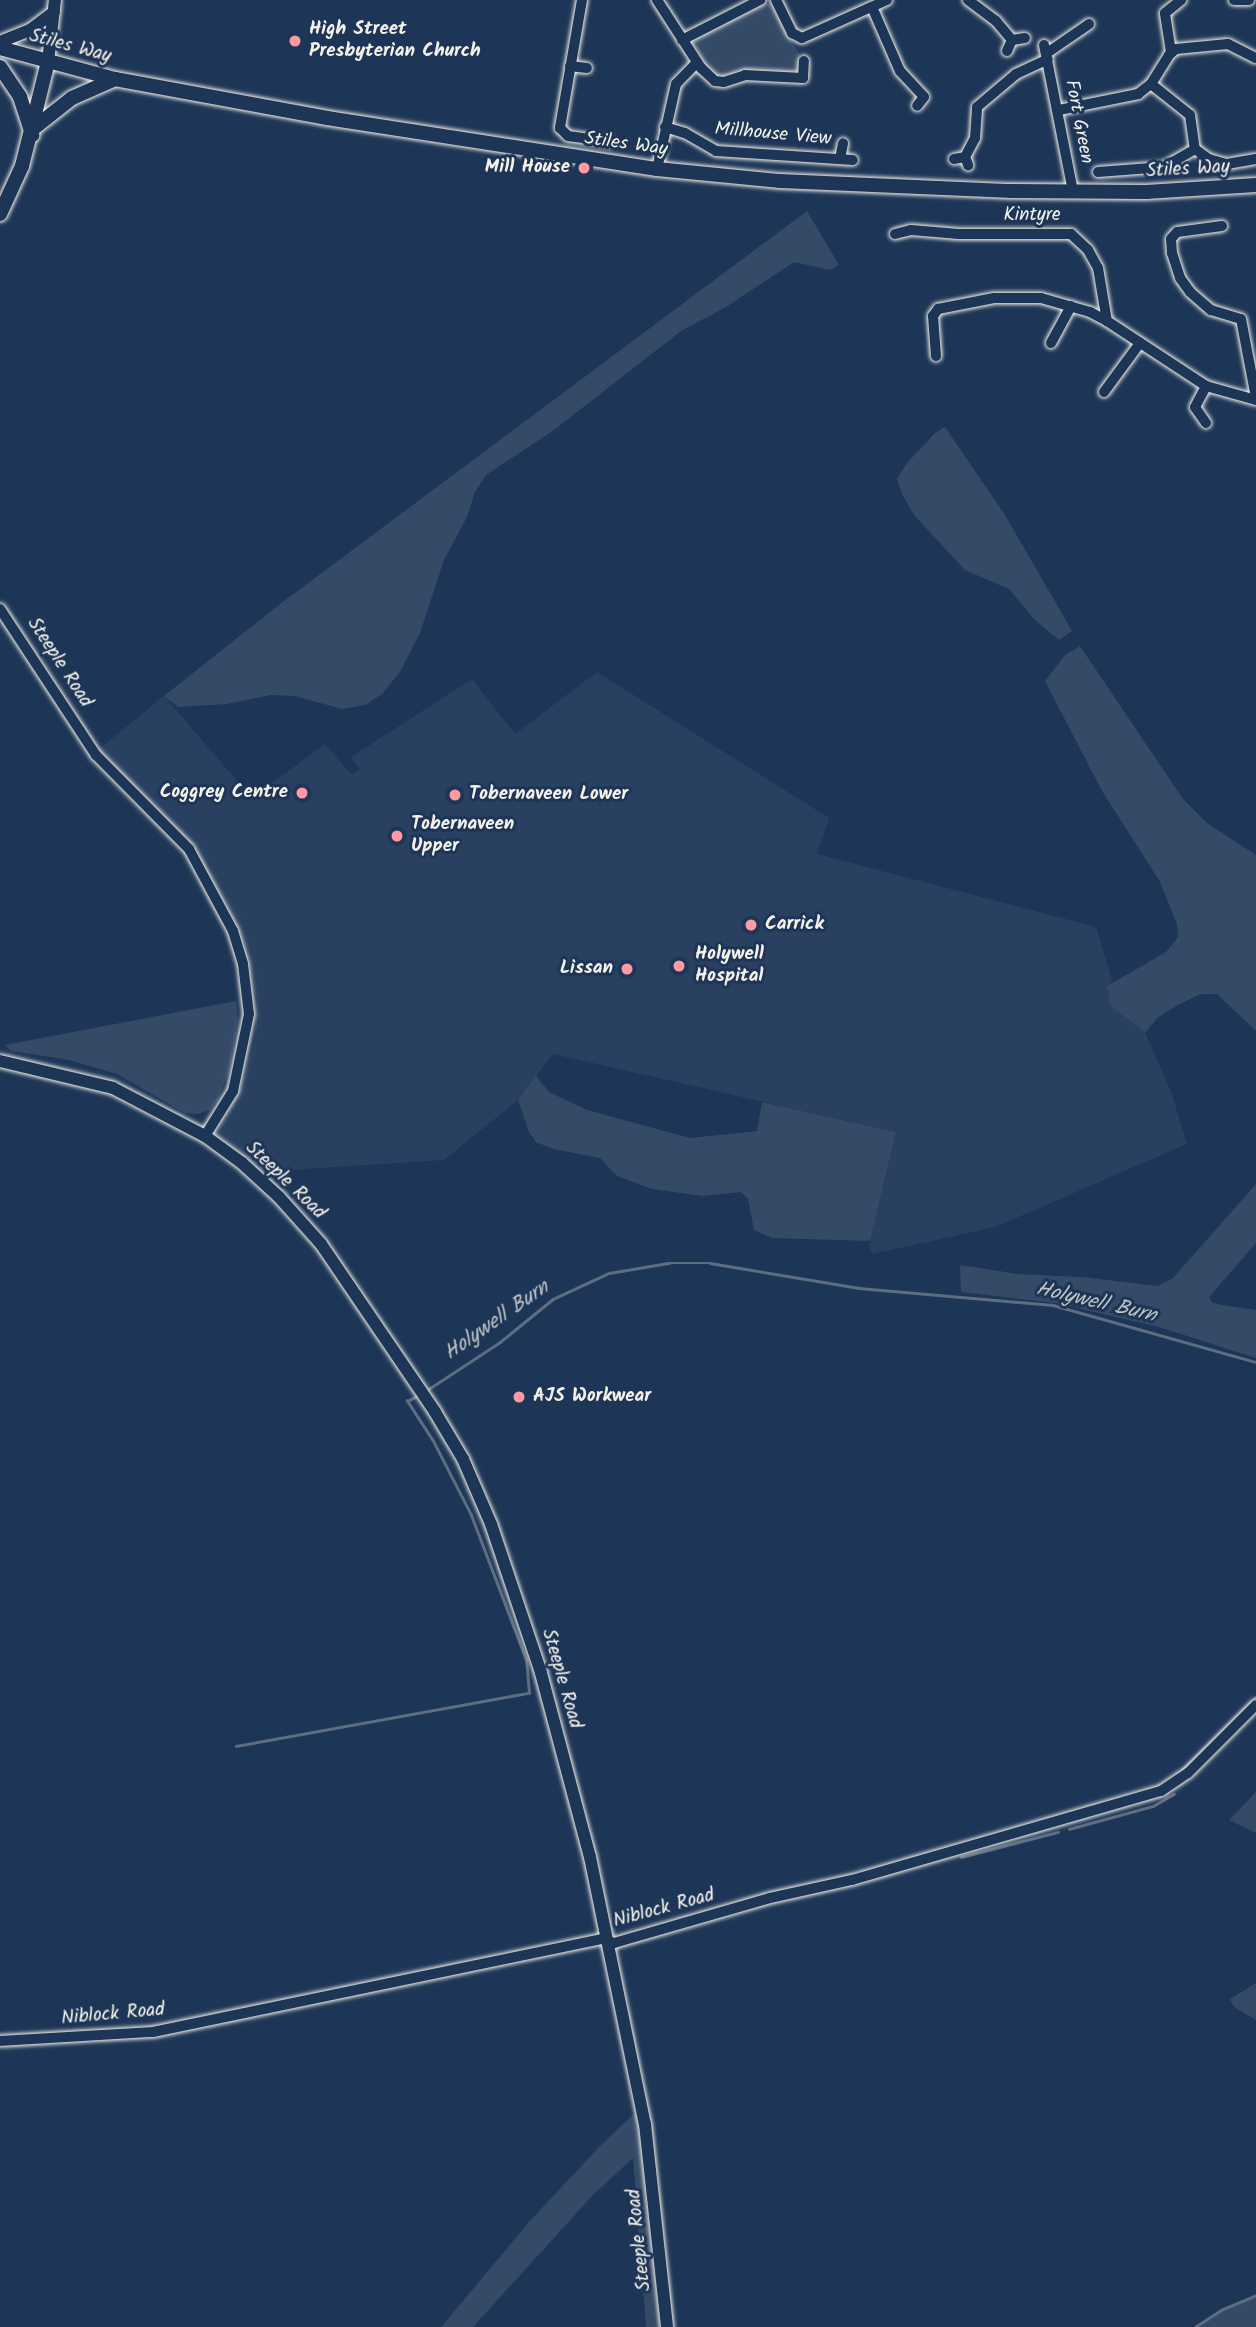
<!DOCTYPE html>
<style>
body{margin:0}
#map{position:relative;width:1256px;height:2327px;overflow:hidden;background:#1d3557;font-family:Kalam,sans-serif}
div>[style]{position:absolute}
.built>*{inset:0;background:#2a4060}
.green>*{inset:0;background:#354a67}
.stream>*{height:2.5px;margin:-1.25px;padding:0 1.25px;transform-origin:1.25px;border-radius:1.25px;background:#5e6d82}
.roads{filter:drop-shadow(0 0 2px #f4f1e8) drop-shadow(0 0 2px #f4f1e8)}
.minor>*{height:10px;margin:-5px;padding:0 5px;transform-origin:5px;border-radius:5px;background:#1d3557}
.tertiary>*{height:12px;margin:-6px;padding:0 6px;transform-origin:6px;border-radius:6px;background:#1d3557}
.secondary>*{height:14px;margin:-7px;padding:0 7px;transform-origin:7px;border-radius:7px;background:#1d3557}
.dots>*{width:19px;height:19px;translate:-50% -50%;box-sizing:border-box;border:4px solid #1d3557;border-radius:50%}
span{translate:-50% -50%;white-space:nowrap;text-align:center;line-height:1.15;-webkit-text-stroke:6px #1d3557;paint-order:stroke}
.poi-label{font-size:19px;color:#f4f1e8;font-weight:700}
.left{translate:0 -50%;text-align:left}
.right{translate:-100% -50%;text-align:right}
.street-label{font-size:19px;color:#f4f1e8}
.water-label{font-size:21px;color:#c0c3c4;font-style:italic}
</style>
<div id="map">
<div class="built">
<i style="clip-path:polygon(597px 672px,829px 818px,817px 854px,1096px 927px,1112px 980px,1107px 986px,1110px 1005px,1145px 1033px,1171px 1091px,1187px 1144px,995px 1227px,872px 1254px,869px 1245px,896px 1132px,553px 1054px,518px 1100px,444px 1160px,258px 1172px,215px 1137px,242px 1085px,255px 1040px,257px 1000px,248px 951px,231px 911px,191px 847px,99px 749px,164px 696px,252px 798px,325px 744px,352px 775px,360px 769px,351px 757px,472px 679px,515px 734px)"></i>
</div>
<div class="green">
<i style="clip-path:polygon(763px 3px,770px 4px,800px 55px,797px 69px,790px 73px,740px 70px,719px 79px,713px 76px,692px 40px)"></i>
<i style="clip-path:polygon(807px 211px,839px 265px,830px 270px,794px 262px,726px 307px,681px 331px,554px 430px,486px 475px,475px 492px,467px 517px,444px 560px,420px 633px,400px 672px,382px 694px,365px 705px,342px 709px,295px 696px,271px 695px,227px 704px,178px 707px,164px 696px,280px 604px)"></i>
<i style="clip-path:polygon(945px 427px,1005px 515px,1072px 631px,1059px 640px,1035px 620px,1009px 589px,965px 570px,914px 515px,902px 494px,897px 479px,907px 463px,935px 433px)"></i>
<i style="clip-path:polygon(1080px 646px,1183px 799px,1207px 823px,1256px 855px,1256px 1031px,1217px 994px,1201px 994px,1176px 1006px,1157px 1018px,1145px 1033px,1110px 1005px,1107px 986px,1166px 952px,1178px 937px,1177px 924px,1159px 880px,1102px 791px,1045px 681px,1065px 655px)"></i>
<i style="clip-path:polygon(236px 1001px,238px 1020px,229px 1071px,217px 1101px,210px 1110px,198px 1114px,185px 1113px,117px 1074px,69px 1060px,11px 1051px,5px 1045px)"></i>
<i style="clip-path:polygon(536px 1076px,549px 1092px,587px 1110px,690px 1138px,757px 1131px,762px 1102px,896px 1132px,870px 1241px,772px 1238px,754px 1230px,748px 1199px,741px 1192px,703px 1196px,652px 1189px,617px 1176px,600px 1158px,553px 1149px,536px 1142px,529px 1132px,518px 1100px)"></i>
<i style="clip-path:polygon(1256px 1184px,1256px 1243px,1209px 1297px,1212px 1302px,1221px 1305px,1256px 1310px,1256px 1358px,1159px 1327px,1055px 1303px,961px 1292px,960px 1265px,1018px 1274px,1082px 1277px,1158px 1286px,1173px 1278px)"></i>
<i style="clip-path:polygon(1256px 1792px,1256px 1833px,1229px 1820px)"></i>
<i style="clip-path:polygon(1256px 1983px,1256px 2020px,1234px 2007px,1230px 1999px)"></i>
<i style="clip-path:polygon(637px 2111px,660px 2327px,646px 2327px,633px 2158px,593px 2195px,473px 2327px,441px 2327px,529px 2222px,599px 2147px)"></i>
<i style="clip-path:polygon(1256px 2295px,1256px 2327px,1195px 2327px,1221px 2310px)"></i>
</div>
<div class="stream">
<i style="left:424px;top:1392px;width:91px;rotate:-33.3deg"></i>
<i style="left:500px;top:1342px;width:68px;rotate:-39.1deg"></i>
<i style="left:553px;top:1299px;width:62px;rotate:-24.9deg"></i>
<i style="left:609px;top:1273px;width:61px;rotate:-9.5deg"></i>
<i style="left:669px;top:1263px;width:41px"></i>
<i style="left:710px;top:1263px;width:151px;rotate:9.5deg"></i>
<i style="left:859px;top:1288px;width:195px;rotate:5deg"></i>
<i style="left:1053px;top:1305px;width:211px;rotate:15.7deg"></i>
<i style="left:236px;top:1746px;width:298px;rotate:-10.3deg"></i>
<i style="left:529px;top:1693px;width:33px;rotate:-95deg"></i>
<i style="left:526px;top:1660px;width:155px;rotate:-110.8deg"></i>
<i style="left:471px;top:1515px;width:83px;rotate:-117.2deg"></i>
<i style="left:433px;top:1441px;width:48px;rotate:-123deg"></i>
<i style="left:407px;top:1401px;width:13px;rotate:-27deg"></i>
<i style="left:1177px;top:1775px;width:111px;rotate:-44.6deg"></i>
<i style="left:1069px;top:1829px;width:87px;rotate:-15.3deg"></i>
<i style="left:1153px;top:1806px;width:24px;rotate:-30deg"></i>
<i style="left:961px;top:1857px;width:100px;rotate:-14.5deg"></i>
<i style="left:1195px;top:2327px;width:31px;rotate:-33deg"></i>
<i style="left:1221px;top:2310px;width:38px;rotate:-23deg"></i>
</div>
<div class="roads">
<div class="minor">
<i style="left:582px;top:0;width:130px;rotate:99.8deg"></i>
<i style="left:560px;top:128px;width:11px;rotate:45deg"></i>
<i style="left:568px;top:136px;width:43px;rotate:7.9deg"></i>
<i style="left:657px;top:0;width:81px;rotate:57.1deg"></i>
<i style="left:701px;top:68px;width:19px;rotate:43deg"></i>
<i style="left:715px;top:81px;width:9px;rotate:6deg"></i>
<i style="left:724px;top:82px;width:22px;rotate:-18deg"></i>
<i style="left:745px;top:75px;width:58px;rotate:3deg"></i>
<i style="left:803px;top:78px;width:17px;rotate:-87deg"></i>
<i style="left:776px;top:0;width:37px;rotate:64deg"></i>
<i style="left:792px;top:33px;width:11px;rotate:27deg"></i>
<i style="left:802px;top:38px;width:93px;rotate:-24.1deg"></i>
<i style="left:968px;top:0;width:35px;rotate:37deg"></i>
<i style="left:996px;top:21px;width:25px;rotate:50deg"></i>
<i style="left:1234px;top:0;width:15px"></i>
<i style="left:872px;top:7px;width:70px;rotate:66.4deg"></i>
<i style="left:900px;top:71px;width:35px;rotate:47deg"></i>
<i style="left:924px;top:97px;width:11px;rotate:128deg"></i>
<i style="left:682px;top:40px;width:88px;rotate:-27.1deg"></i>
<i style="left:1044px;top:45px;width:150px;rotate:78.8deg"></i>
<i style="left:1007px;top:51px;width:12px;rotate:-66deg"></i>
<i style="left:1012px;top:40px;width:13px;rotate:-9deg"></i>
<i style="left:1171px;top:52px;width:39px;rotate:-99deg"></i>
<i style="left:1165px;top:13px;width:21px;rotate:-39deg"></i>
<i style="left:1047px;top:53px;width:51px;rotate:-34.6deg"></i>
<i style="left:570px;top:66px;width:17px;rotate:7deg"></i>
<i style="left:1151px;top:84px;width:50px;rotate:38.5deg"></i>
<i style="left:1190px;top:115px;width:34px;rotate:82deg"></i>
<i style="left:1059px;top:110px;width:81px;rotate:-11.4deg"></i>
<i style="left:1138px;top:94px;width:16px;rotate:-38deg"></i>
<i style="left:1151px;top:84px;width:34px;rotate:-58deg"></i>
<i style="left:1169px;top:55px;width:9px;rotate:-41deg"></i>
<i style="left:1176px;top:49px;width:52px;rotate:-5.5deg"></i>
<i style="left:1228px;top:44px;width:31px;rotate:27deg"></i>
<i style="left:665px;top:127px;width:21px;rotate:17deg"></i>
<i style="left:685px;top:133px;width:36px;rotate:30deg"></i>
<i style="left:716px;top:151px;width:137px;rotate:3.8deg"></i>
<i style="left:1195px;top:149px;width:17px;rotate:36deg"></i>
<i style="left:1209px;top:159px;width:19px;rotate:16deg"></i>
<i style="left:1227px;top:164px;width:29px;rotate:-10deg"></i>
<i style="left:965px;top:157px;width:21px;rotate:-62deg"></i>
<i style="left:975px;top:138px;width:31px;rotate:-86deg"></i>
<i style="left:977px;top:107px;width:51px;rotate:-40.2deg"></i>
<i style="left:1016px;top:74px;width:35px;rotate:-25deg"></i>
<i style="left:840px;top:159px;width:16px;rotate:-79deg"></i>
<i style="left:954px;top:159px;width:11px;rotate:-10deg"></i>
<i style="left:965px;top:157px;width:9px;rotate:69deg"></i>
<i style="left:657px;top:169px;width:87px;rotate:-77.4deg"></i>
<i style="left:676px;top:84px;width:30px;rotate:-46deg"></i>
<i style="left:1098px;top:172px;width:66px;rotate:-4.3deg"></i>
<i style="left:1164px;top:167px;width:36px;rotate:-30deg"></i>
<i style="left:1222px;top:226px;width:45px;rotate:172.4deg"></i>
<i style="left:1177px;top:232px;width:9px;rotate:131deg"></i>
<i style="left:1171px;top:239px;width:14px;rotate:86deg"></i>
<i style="left:1172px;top:253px;width:26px;rotate:72deg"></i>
<i style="left:1180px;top:278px;width:17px;rotate:54deg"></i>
<i style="left:1190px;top:292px;width:28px;rotate:41deg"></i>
<i style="left:1211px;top:310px;width:31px;rotate:17deg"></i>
<i style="left:1241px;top:319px;width:80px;rotate:79.2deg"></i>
<i style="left:895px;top:234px;width:16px;rotate:-14deg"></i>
<i style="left:911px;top:230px;width:48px;rotate:4.8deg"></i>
<i style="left:959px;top:234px;width:112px"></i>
<i style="left:1071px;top:234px;width:23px;rotate:43deg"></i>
<i style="left:1088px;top:250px;width:21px;rotate:61deg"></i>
<i style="left:1098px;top:268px;width:54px;rotate:80.4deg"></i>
<i style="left:1051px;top:343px;width:42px;rotate:-61.6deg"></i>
<i style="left:936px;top:356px;width:40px;rotate:-94.3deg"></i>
<i style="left:933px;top:316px;width:9px;rotate:-54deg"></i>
<i style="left:938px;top:309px;width:57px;rotate:-11.1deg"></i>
<i style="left:994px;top:298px;width:47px"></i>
<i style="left:1041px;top:298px;width:51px;rotate:15.9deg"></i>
<i style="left:1090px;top:312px;width:19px;rotate:28deg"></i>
<i style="left:1107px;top:321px;width:118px;rotate:33.3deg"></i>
<i style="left:1206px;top:386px;width:52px;rotate:15.6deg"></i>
<i style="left:1104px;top:392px;width:61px;rotate:-53.7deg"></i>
<i style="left:1206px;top:423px;width:19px;rotate:-125deg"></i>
<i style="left:1195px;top:407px;width:24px;rotate:-62deg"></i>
<i style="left:0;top:609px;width:175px;rotate:56.7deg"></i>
<i style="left:96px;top:755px;width:132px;rotate:45.3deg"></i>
<i style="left:189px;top:849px;width:93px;rotate:61.8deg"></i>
<i style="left:233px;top:931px;width:34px;rotate:73deg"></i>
<i style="left:243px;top:964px;width:50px;rotate:83.2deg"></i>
<i style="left:249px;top:1014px;width:79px;rotate:101.7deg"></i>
<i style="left:233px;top:1091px;width:53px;rotate:121.9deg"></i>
<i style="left:0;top:2041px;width:153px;rotate:-3.4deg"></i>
<i style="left:153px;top:2032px;width:459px;rotate:-11.7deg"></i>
<i style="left:602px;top:1939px;width:13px;rotate:18deg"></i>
<i style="left:614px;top:1943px;width:162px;rotate:-16.1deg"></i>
<i style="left:770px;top:1898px;width:84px;rotate:-12.4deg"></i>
<i style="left:852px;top:1880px;width:322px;rotate:-16.1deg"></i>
<i style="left:1161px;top:1791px;width:32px;rotate:-34deg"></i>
<i style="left:1188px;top:1773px;width:96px;rotate:-45deg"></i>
</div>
<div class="tertiary">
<i style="left:0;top:42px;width:32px;rotate:-22deg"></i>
<i style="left:30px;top:30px;width:30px;rotate:-37deg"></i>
<i style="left:48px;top:62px;width:62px;rotate:-83.6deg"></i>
<i style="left:0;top:1061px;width:116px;rotate:13.4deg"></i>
<i style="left:113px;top:1088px;width:104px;rotate:27.6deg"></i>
<i style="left:205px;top:1136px;width:46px;rotate:36.1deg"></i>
<i style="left:242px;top:1163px;width:50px;rotate:42.6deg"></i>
<i style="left:279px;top:1197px;width:63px;rotate:48.2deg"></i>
<i style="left:321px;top:1244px;width:203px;rotate:55.8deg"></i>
<i style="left:435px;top:1412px;width:55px;rotate:59.2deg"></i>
<i style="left:463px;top:1459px;width:71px;rotate:66.7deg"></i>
<i style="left:491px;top:1524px;width:157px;rotate:71.4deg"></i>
<i style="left:541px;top:1673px;width:190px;rotate:75.1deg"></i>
<i style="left:590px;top:1857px;width:273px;rotate:78.4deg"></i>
<i style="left:645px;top:2124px;width:204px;rotate:83.8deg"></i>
</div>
<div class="secondary">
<i style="left:0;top:48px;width:119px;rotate:15.1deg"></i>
<i style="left:115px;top:79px;width:216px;rotate:10.4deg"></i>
<i style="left:327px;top:118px;width:334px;rotate:8.8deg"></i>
<i style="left:657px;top:169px;width:124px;rotate:5.6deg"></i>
<i style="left:780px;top:181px;width:232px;rotate:2.5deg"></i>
<i style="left:1012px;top:191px;width:134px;rotate:0.4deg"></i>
<i style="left:1146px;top:192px;width:110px;rotate:-3.6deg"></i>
<i style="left:0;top:67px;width:36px;rotate:56deg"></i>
<i style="left:20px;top:97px;width:40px;rotate:72deg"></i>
<i style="left:34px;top:128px;width:48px;rotate:-38.3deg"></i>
<i style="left:72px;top:98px;width:47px;rotate:-23.8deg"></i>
<i style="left:0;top:214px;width:53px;rotate:-65.4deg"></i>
<i style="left:22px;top:166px;width:107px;rotate:-76deg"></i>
</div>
</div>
<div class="dots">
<i style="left:295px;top:41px;background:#ff9aa2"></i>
<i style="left:584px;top:168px;background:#ff9aa2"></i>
<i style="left:302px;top:793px;background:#ff9aa2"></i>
<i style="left:455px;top:795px;background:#ff9aa2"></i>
<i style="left:397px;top:836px;background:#ff9aa2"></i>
<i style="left:751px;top:925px;background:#ff9aa2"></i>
<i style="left:679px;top:966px;background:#ff9aa2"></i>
<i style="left:627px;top:969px;background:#ff9aa2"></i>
<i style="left:519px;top:1397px;background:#ff9aa2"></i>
</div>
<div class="poi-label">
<span class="left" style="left:309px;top:41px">High Street<br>Presbyterian Church</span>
<span class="right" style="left:570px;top:168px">Mill House</span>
<span class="right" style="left:288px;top:793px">Coggrey Centre</span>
<span class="left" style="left:469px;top:795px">Tobernaveen Lower</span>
<span class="left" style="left:411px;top:836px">Tobernaveen<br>Upper</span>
<span class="left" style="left:765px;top:925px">Carrick</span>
<span class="left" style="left:695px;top:966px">Holywell<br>Hospital</span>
<span class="right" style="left:613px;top:969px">Lissan</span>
<span class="left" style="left:533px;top:1397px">AJS Workwear</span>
</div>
<div class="street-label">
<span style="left:70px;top:47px;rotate:15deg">Stiles Way</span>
<span style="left:1078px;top:122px;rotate:79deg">Fort Green</span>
<span style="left:773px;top:135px;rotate:5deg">Millhouse View</span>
<span style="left:626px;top:145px;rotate:8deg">Stiles Way</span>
<span style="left:1188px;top:170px;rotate:-3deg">Stiles Way</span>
<span style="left:1032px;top:216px">Kintyre</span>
<span style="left:59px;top:663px;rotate:57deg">Steeple Road</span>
<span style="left:285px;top:1181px;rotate:44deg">Steeple Road</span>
<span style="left:561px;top:1679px;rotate:74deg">Steeple Road</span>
<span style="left:664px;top:1909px;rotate:-15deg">Niblock Road</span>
<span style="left:113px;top:2015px;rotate:-5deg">Niblock Road</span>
<span style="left:640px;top:2240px;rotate:-96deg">Steeple Road</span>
</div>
<div class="water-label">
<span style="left:1096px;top:1303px;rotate:13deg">Holywell Burn</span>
<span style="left:497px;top:1321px;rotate:-35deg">Holywell Burn</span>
</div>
</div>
